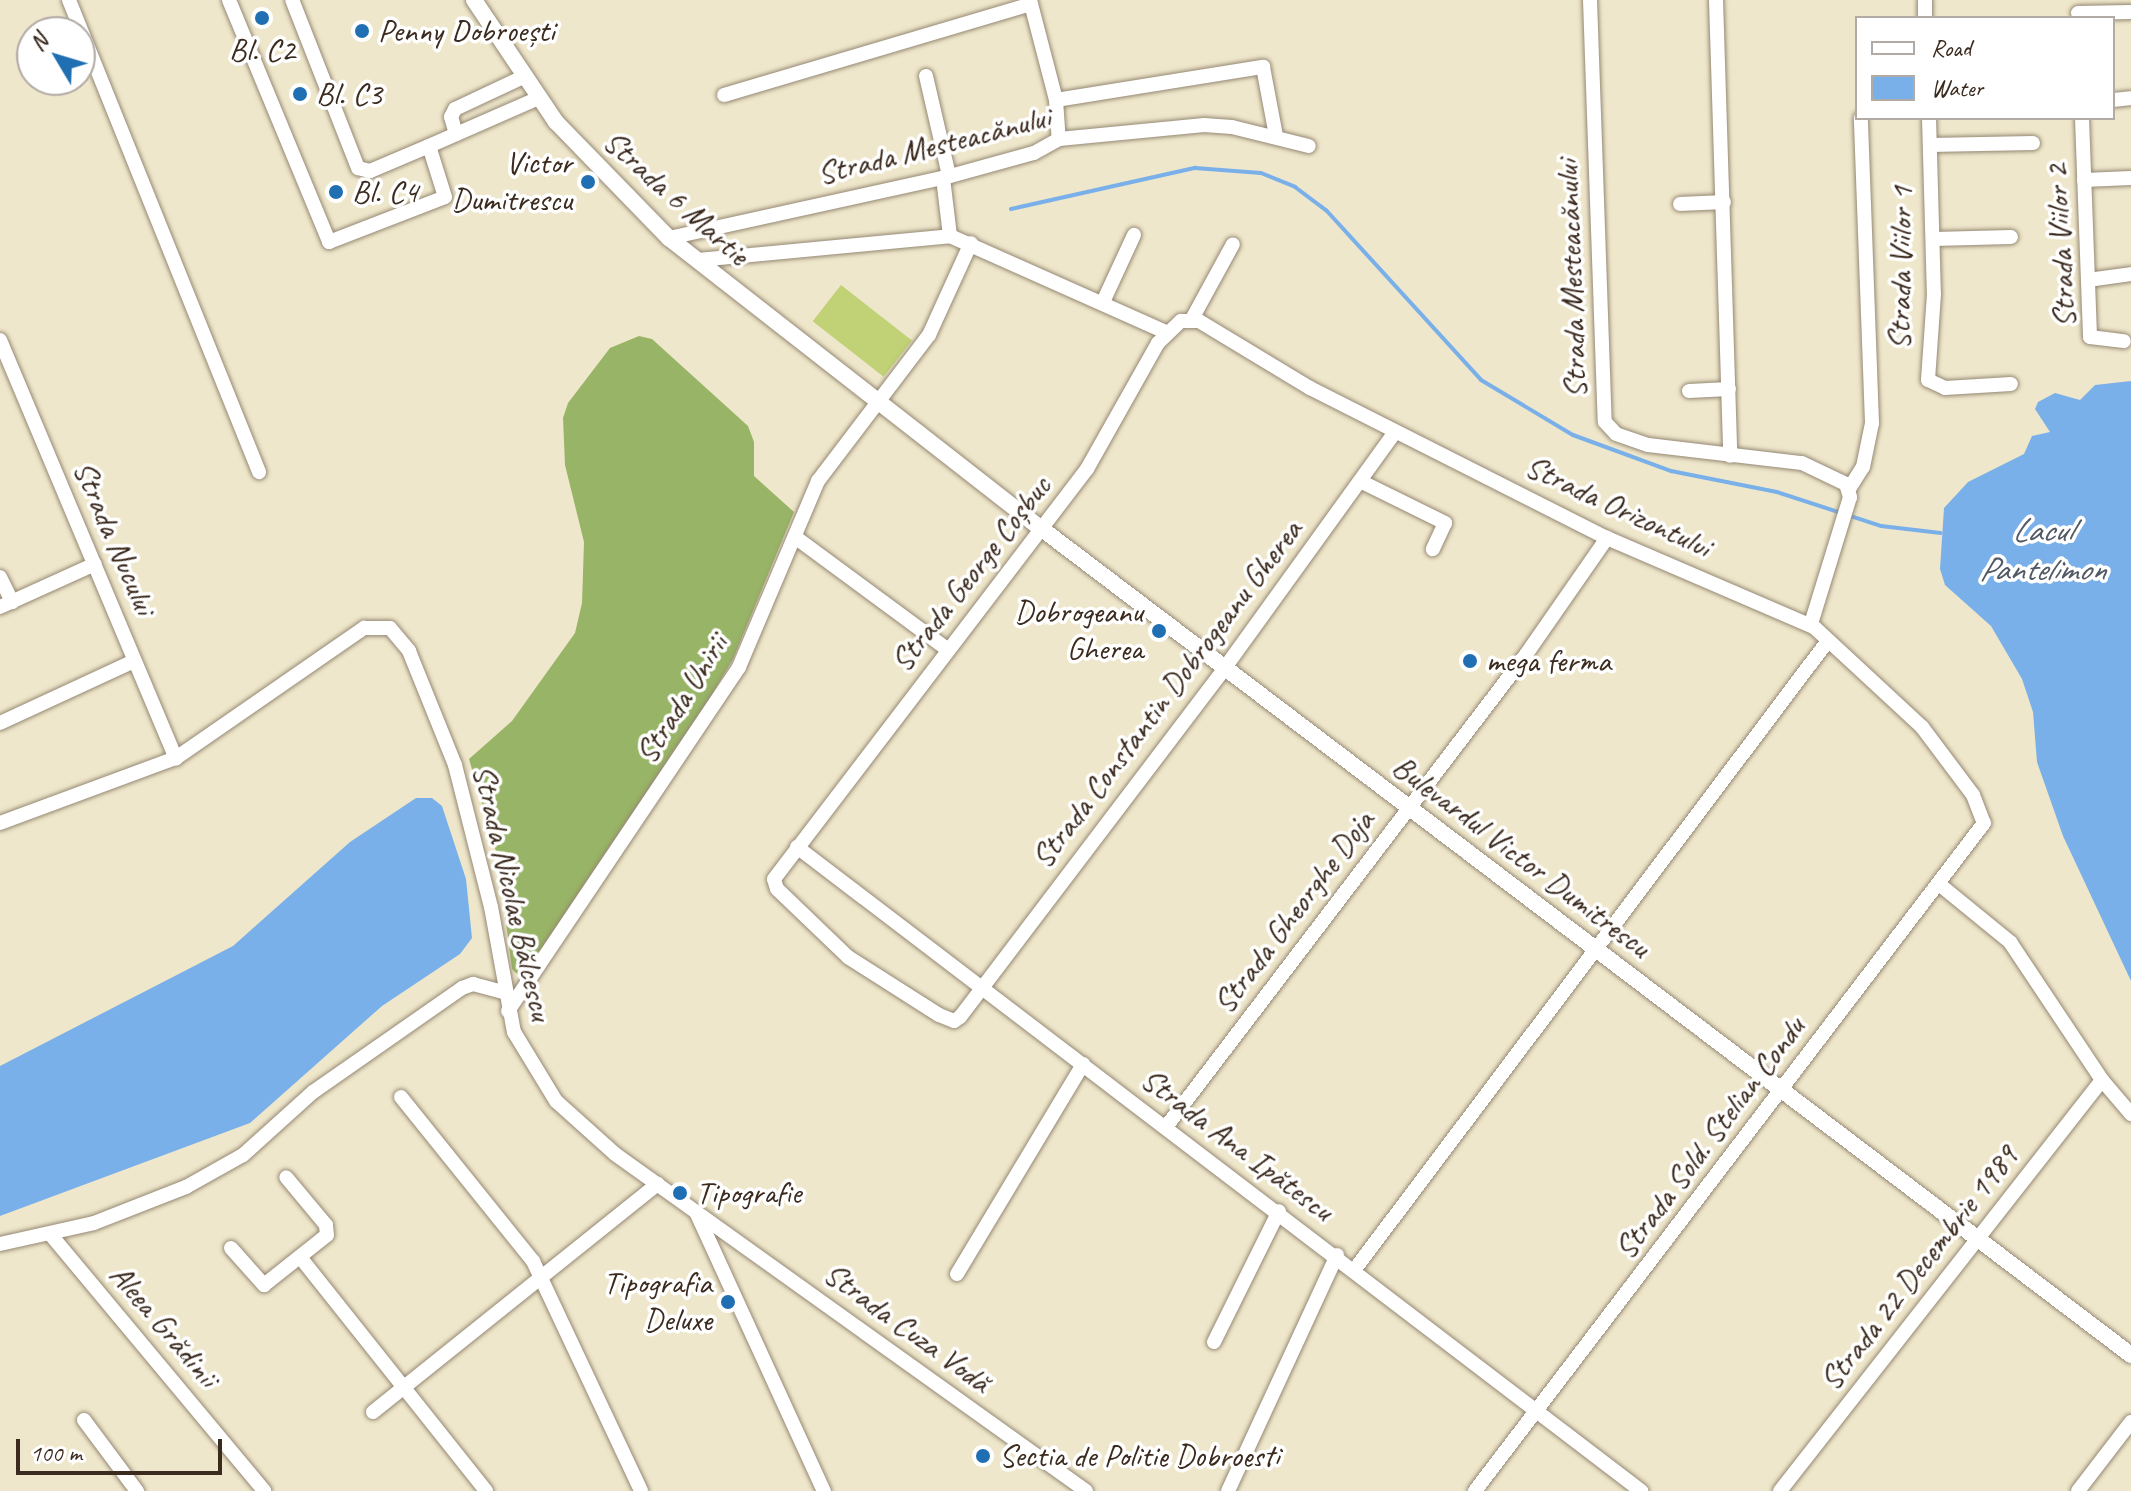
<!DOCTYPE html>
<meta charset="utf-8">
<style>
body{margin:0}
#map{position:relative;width:2131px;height:1491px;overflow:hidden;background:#efe7cb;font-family:Caveat,sans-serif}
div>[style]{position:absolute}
.green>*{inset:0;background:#c0d275;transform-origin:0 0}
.forest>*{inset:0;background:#98b466}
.water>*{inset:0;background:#7ab0e9}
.stream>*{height:4px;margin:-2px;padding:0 2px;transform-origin:2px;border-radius:2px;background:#7ab0e9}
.roads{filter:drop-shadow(0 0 2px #958874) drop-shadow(0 0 2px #958874)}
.minor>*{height:14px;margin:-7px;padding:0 7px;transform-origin:7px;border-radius:7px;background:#fff}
.tertiary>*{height:16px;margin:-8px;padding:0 8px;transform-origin:8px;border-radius:8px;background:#fff}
.dots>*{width:22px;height:22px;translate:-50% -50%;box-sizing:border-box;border:4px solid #fff;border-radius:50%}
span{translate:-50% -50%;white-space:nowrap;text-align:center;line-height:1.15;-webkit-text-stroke:7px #fff;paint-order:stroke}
.poi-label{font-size:32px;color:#3b2a1e}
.left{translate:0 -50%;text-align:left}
.right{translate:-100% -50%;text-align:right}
.street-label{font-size:32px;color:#3b2a1e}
.water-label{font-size:34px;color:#515965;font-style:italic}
.legend{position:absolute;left:1855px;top:16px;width:260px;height:104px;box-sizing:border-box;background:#fff;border:2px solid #b1aaa5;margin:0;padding:10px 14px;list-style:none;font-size:24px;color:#3b2a1e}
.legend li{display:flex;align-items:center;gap:16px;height:40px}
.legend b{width:40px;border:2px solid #b1aaa5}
.north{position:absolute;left:16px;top:16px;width:80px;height:80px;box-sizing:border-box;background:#fff;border:2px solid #b1aaa5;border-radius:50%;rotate:308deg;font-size:22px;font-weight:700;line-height:32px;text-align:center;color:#3b2a1e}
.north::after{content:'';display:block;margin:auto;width:28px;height:36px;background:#1f6fb2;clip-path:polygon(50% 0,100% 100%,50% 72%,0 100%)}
.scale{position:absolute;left:16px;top:1439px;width:206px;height:36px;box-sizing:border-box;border:4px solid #3b2a1e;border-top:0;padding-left:10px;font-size:24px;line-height:28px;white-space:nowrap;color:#3b2a1e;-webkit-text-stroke:6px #fff;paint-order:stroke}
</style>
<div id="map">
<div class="green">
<i style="left:841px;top:285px;width:90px;height:46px;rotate:38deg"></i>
</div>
<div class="forest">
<i style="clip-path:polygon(639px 336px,652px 339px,748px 426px,754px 442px,754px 476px,794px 512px,733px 659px,710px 698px,526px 972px,519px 976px,512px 969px,497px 855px,469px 759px,512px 721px,575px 633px,582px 603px,584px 542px,565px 465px,563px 418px,568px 403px,610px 348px)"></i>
</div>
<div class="water">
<i style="clip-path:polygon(2131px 381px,2131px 981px,2063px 836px,2037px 762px,2033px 712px,2022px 679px,1991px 626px,1945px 585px,1940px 569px,1944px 508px,1968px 482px,2024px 454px,2032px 436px,2050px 432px,2035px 409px,2038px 402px,2055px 393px,2080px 400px,2095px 385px)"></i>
<i style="clip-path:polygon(416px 798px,432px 798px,442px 806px,466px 879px,472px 938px,460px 954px,382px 1006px,250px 1123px,0 1216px,0 1066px,233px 946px,350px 842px)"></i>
</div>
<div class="stream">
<i style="left:1011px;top:209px;width:189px;rotate:-12.6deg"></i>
<i style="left:1195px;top:168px;width:66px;rotate:4.3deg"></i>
<i style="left:1261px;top:173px;width:37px;rotate:22deg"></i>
<i style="left:1295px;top:187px;width:39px;rotate:37deg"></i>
<i style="left:1326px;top:210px;width:230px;rotate:47.6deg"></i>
<i style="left:1481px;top:380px;width:107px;rotate:30.9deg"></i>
<i style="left:1573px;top:435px;width:104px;rotate:20.2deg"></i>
<i style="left:1671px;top:471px;width:108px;rotate:11.2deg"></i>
<i style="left:1777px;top:492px;width:109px;rotate:18.1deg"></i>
<i style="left:1881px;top:526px;width:60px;rotate:6.7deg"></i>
</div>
<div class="roads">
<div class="minor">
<i style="left:69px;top:0;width:509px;rotate:68.07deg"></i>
<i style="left:229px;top:0;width:262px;rotate:67.5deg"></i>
<i style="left:329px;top:242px;width:124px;rotate:-21.2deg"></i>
<i style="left:445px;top:197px;width:53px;rotate:-107.4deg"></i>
<i style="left:429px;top:146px;width:64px;rotate:157deg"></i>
<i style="left:370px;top:171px;width:12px;rotate:-166deg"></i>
<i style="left:358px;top:168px;width:180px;rotate:-111.4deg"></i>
<i style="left:1030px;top:0;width:103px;rotate:75.4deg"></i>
<i style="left:1056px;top:100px;width:39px;rotate:86deg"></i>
<i style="left:1590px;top:0;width:422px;rotate:88deg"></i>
<i style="left:1605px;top:422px;width:16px;rotate:47deg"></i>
<i style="left:1616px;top:434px;width:34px;rotate:19deg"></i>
<i style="left:1648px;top:445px;width:155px;rotate:6.7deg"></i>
<i style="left:1802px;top:463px;width:49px;rotate:25.5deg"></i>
<i style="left:1846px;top:484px;width:14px;rotate:73deg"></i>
<i style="left:1850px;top:497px;width:133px;rotate:107.1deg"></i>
<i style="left:1716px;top:0;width:456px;rotate:88.2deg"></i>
<i style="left:1925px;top:0;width:18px;rotate:90deg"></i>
<i style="left:2078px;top:13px;width:53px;rotate:-1.1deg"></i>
<i style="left:926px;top:76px;width:103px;rotate:77deg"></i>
<i style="left:724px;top:95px;width:320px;rotate:-16.5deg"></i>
<i style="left:1056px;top:100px;width:210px;rotate:-9.1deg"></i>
<i style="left:1263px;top:67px;width:70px;rotate:79.3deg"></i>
<i style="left:2113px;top:100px;width:18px;rotate:-6deg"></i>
<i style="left:1929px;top:118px;width:176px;rotate:88.4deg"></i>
<i style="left:1934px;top:294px;width:86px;rotate:94deg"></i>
<i style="left:1928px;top:380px;width:19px;rotate:25deg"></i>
<i style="left:1945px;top:388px;width:66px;rotate:-3.5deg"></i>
<i style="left:2082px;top:118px;width:219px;rotate:87.9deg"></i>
<i style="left:2090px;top:337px;width:34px;rotate:7deg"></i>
<i style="left:456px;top:134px;width:18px;rotate:-106deg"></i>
<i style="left:451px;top:117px;width:9px;rotate:-63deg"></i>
<i style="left:455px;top:109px;width:75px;rotate:-25.2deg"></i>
<i style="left:1059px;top:139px;width:146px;rotate:-5.5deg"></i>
<i style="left:1204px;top:125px;width:28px;rotate:4deg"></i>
<i style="left:1232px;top:127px;width:79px;rotate:13.9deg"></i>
<i style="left:1930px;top:145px;width:103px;rotate:-1.1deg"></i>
<i style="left:429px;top:146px;width:120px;rotate:-23.6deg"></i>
<i style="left:943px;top:178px;width:58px;rotate:83.1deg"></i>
<i style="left:2084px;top:180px;width:47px;rotate:-2.4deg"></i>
<i style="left:1680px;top:204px;width:44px;rotate:-2.6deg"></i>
<i style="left:669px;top:238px;width:280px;rotate:-12.4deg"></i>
<i style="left:943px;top:178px;width:94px;rotate:-15.4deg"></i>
<i style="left:1034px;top:153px;width:29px;rotate:-29deg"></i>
<i style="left:1934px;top:239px;width:77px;rotate:-1.5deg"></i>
<i style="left:698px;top:260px;width:253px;rotate:-5.4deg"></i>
<i style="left:950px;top:236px;width:236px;rotate:24deg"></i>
<i style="left:2088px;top:280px;width:43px;rotate:-7.9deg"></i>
<i style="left:1103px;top:302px;width:74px;rotate:-65.2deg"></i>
<i style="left:1192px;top:319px;width:85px;rotate:-61.3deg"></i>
<i style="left:0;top:340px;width:454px;rotate:67.2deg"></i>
<i style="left:1689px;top:391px;width:40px;rotate:-2.9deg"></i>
<i style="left:1395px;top:432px;width:291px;rotate:125.8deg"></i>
<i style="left:1225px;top:668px;width:438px;rotate:127.2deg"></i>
<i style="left:960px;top:1017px;width:7px;rotate:146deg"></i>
<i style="left:954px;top:1021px;width:16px;rotate:-158deg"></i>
<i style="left:939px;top:1015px;width:108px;rotate:-147.5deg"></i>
<i style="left:848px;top:957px;width:98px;rotate:-136.2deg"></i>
<i style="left:777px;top:889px;width:10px;rotate:-107deg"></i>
<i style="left:774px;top:879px;width:516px;rotate:-52.64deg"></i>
<i style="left:1087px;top:469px;width:145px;rotate:-60.6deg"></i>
<i style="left:1158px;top:343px;width:32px;rotate:-44deg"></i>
<i style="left:1181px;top:321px;width:18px"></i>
<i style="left:1199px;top:321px;width:130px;rotate:31.1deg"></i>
<i style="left:1310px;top:388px;width:333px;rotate:26.8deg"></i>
<i style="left:1607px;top:538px;width:225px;rotate:23.3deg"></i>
<i style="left:1814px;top:627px;width:147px;rotate:42.8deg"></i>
<i style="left:1922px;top:727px;width:85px;rotate:53.1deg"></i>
<i style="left:1973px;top:795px;width:30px;rotate:69deg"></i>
<i style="left:1984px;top:823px;width:840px;rotate:127.31deg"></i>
<i style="left:1360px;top:481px;width:95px;rotate:26.3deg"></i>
<i style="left:1445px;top:523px;width:29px;rotate:115deg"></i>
<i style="left:1849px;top:489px;width:26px;rotate:-58deg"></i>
<i style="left:1863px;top:467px;width:45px;rotate:-78.4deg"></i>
<i style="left:1872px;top:423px;width:305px;rotate:-92.1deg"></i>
<i style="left:795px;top:537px;width:190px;rotate:36.4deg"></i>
<i style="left:0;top:577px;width:28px;rotate:64deg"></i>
<i style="left:0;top:607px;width:104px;rotate:-24.4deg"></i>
<i style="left:0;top:723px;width:148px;rotate:-24.8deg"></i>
<i style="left:0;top:823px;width:188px;rotate:-20.3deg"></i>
<i style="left:176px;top:758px;width:229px;rotate:-34.7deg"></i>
<i style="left:364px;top:628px;width:26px"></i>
<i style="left:390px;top:628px;width:30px;rotate:50deg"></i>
<i style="left:409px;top:651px;width:123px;rotate:68deg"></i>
<i style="left:455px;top:765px;width:146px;rotate:75.8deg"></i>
<i style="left:491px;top:907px;width:127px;rotate:79.6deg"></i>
<i style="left:514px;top:1032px;width:81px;rotate:58.7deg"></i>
<i style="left:556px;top:1101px;width:79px;rotate:41.9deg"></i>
<i style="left:615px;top:1154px;width:579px;rotate:35.58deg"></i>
<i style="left:797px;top:847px;width:1062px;rotate:37.34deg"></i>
<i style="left:1939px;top:884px;width:92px;rotate:39.2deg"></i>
<i style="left:2010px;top:942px;width:166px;rotate:56.3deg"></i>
<i style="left:2102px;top:1080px;width:45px;rotate:49.5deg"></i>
<i style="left:508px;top:1011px;width:414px;rotate:-56.1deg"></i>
<i style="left:739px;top:667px;width:202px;rotate:-67deg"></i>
<i style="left:818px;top:481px;width:183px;rotate:-52.8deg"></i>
<i style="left:929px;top:335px;width:101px;rotate:-65.5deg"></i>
<i style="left:401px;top:1097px;width:211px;rotate:51.2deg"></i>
<i style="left:533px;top:1261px;width:254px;rotate:64.8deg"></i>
<i style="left:1166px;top:1127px;width:592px;rotate:-52.69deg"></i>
<i style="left:1525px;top:656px;width:144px;rotate:-55.2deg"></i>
<i style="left:697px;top:1214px;width:305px;rotate:65.4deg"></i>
<i style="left:51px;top:1235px;width:333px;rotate:50.2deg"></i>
<i style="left:0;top:1244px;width:96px;rotate:-12.6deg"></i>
<i style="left:94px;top:1223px;width:99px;rotate:-21.4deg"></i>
<i style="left:186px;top:1187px;width:65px;rotate:-29.3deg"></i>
<i style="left:243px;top:1155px;width:94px;rotate:-42deg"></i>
<i style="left:313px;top:1092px;width:182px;rotate:-34.9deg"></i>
<i style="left:462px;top:988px;width:12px;rotate:-20deg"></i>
<i style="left:473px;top:984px;width:31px;rotate:15deg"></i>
<i style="left:231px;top:1248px;width:50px;rotate:48.3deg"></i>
<i style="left:264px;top:1285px;width:80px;rotate:-38.4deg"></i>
<i style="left:327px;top:1235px;width:10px;rotate:-96deg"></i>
<i style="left:326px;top:1225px;width:62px;rotate:-129.8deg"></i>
<i style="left:300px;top:1257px;width:299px;rotate:51.5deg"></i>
<i style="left:1355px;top:1269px;width:785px;rotate:-53.03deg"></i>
<i style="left:957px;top:1274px;width:245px;rotate:-59deg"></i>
<i style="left:1214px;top:1342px;width:146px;rotate:-63.6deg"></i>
<i style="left:373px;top:1412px;width:365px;rotate:-38.7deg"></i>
<i style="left:84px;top:1420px;width:89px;rotate:53.3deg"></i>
<i style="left:1228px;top:1491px;width:260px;rotate:-65.2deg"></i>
<i style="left:1780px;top:1491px;width:522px;rotate:-51.92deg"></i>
<i style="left:2078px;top:1491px;width:87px;rotate:-52.5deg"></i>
</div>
<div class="tertiary">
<i style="left:474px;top:0;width:147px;rotate:56.1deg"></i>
<i style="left:556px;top:122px;width:162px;rotate:45.8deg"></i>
<i style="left:669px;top:238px;width:473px;rotate:38deg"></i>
<i style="left:1042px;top:529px;width:1367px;rotate:37.18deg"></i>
</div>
</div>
<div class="dots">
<i style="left:262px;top:18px;background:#1f6fb2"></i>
<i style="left:362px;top:31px;background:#1f6fb2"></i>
<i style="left:300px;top:94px;background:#1f6fb2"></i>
<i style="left:588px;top:182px;background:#1f6fb2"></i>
<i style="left:336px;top:192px;background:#1f6fb2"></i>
<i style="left:1159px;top:631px;background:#1f6fb2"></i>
<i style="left:1470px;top:661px;background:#1f6fb2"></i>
<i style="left:680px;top:1193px;background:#1f6fb2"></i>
<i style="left:728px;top:1302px;background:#1f6fb2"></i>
<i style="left:983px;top:1456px;background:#1f6fb2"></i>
</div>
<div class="poi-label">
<span class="left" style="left:378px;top:31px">Penny Dobroești</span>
<span style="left:262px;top:50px">Bl. C2</span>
<span class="left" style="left:316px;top:94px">Bl. C3</span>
<span class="right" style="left:572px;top:182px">Victor<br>Dumitrescu</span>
<span class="left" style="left:352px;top:192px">Bl. C4</span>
<span class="right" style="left:1143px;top:631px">Dobrogeanu<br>Gherea</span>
<span class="left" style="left:1486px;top:661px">mega ferma</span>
<span class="left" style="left:696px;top:1193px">Tipografie</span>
<span class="right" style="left:712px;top:1302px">Tipografia<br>Deluxe</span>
<span class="left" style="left:999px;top:1456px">Sectia de Politie Dobroesti</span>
</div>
<div class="street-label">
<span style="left:934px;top:146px;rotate:-14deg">Strada Mesteacănului</span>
<span style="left:676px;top:198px;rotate:42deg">Strada 6 Martie</span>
<span style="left:2061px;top:246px;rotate:-93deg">Strada Viilor 2</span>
<span style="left:1901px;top:268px;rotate:-89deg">Strada Viilor 1</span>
<span style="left:1572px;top:279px;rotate:-92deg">Strada Mesteacănului</span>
<span style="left:1618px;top:507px;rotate:25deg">Strada Orizontului</span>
<span style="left:114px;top:538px;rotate:67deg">Strada Nucului</span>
<span style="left:971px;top:574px;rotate:-52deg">Strada George Coșbuc</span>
<span style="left:1167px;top:694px;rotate:-53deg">Strada Constantin Dobrogeanu Gherea</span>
<span style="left:682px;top:699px;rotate:-58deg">Strada Unirii</span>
<span style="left:1521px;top:857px;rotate:37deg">Bulevardul Victor Dumitrescu</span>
<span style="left:512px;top:893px;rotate:77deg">Strada Nicolae Bălcescu</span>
<span style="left:1294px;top:912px;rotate:-53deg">Strada Gheorghe Doja</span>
<span style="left:1710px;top:1138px;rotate:-53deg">Strada Sold. Stelian Condu</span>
<span style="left:1237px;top:1145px;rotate:37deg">Strada Ana Ipătescu</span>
<span style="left:1919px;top:1268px;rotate:-52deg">Strada 22 Decembrie 1989</span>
<span style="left:164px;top:1326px;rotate:50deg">Aleea Grădinii</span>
<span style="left:907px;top:1328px;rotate:36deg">Strada Cuza Vodă</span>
</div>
<div class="water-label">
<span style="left:2042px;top:549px">Lacul<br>Pantelimon</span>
</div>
<ul class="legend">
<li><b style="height:10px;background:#fff"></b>Road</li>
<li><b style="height:22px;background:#7ab0e9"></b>Water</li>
</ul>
<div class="north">N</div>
<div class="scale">100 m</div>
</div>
